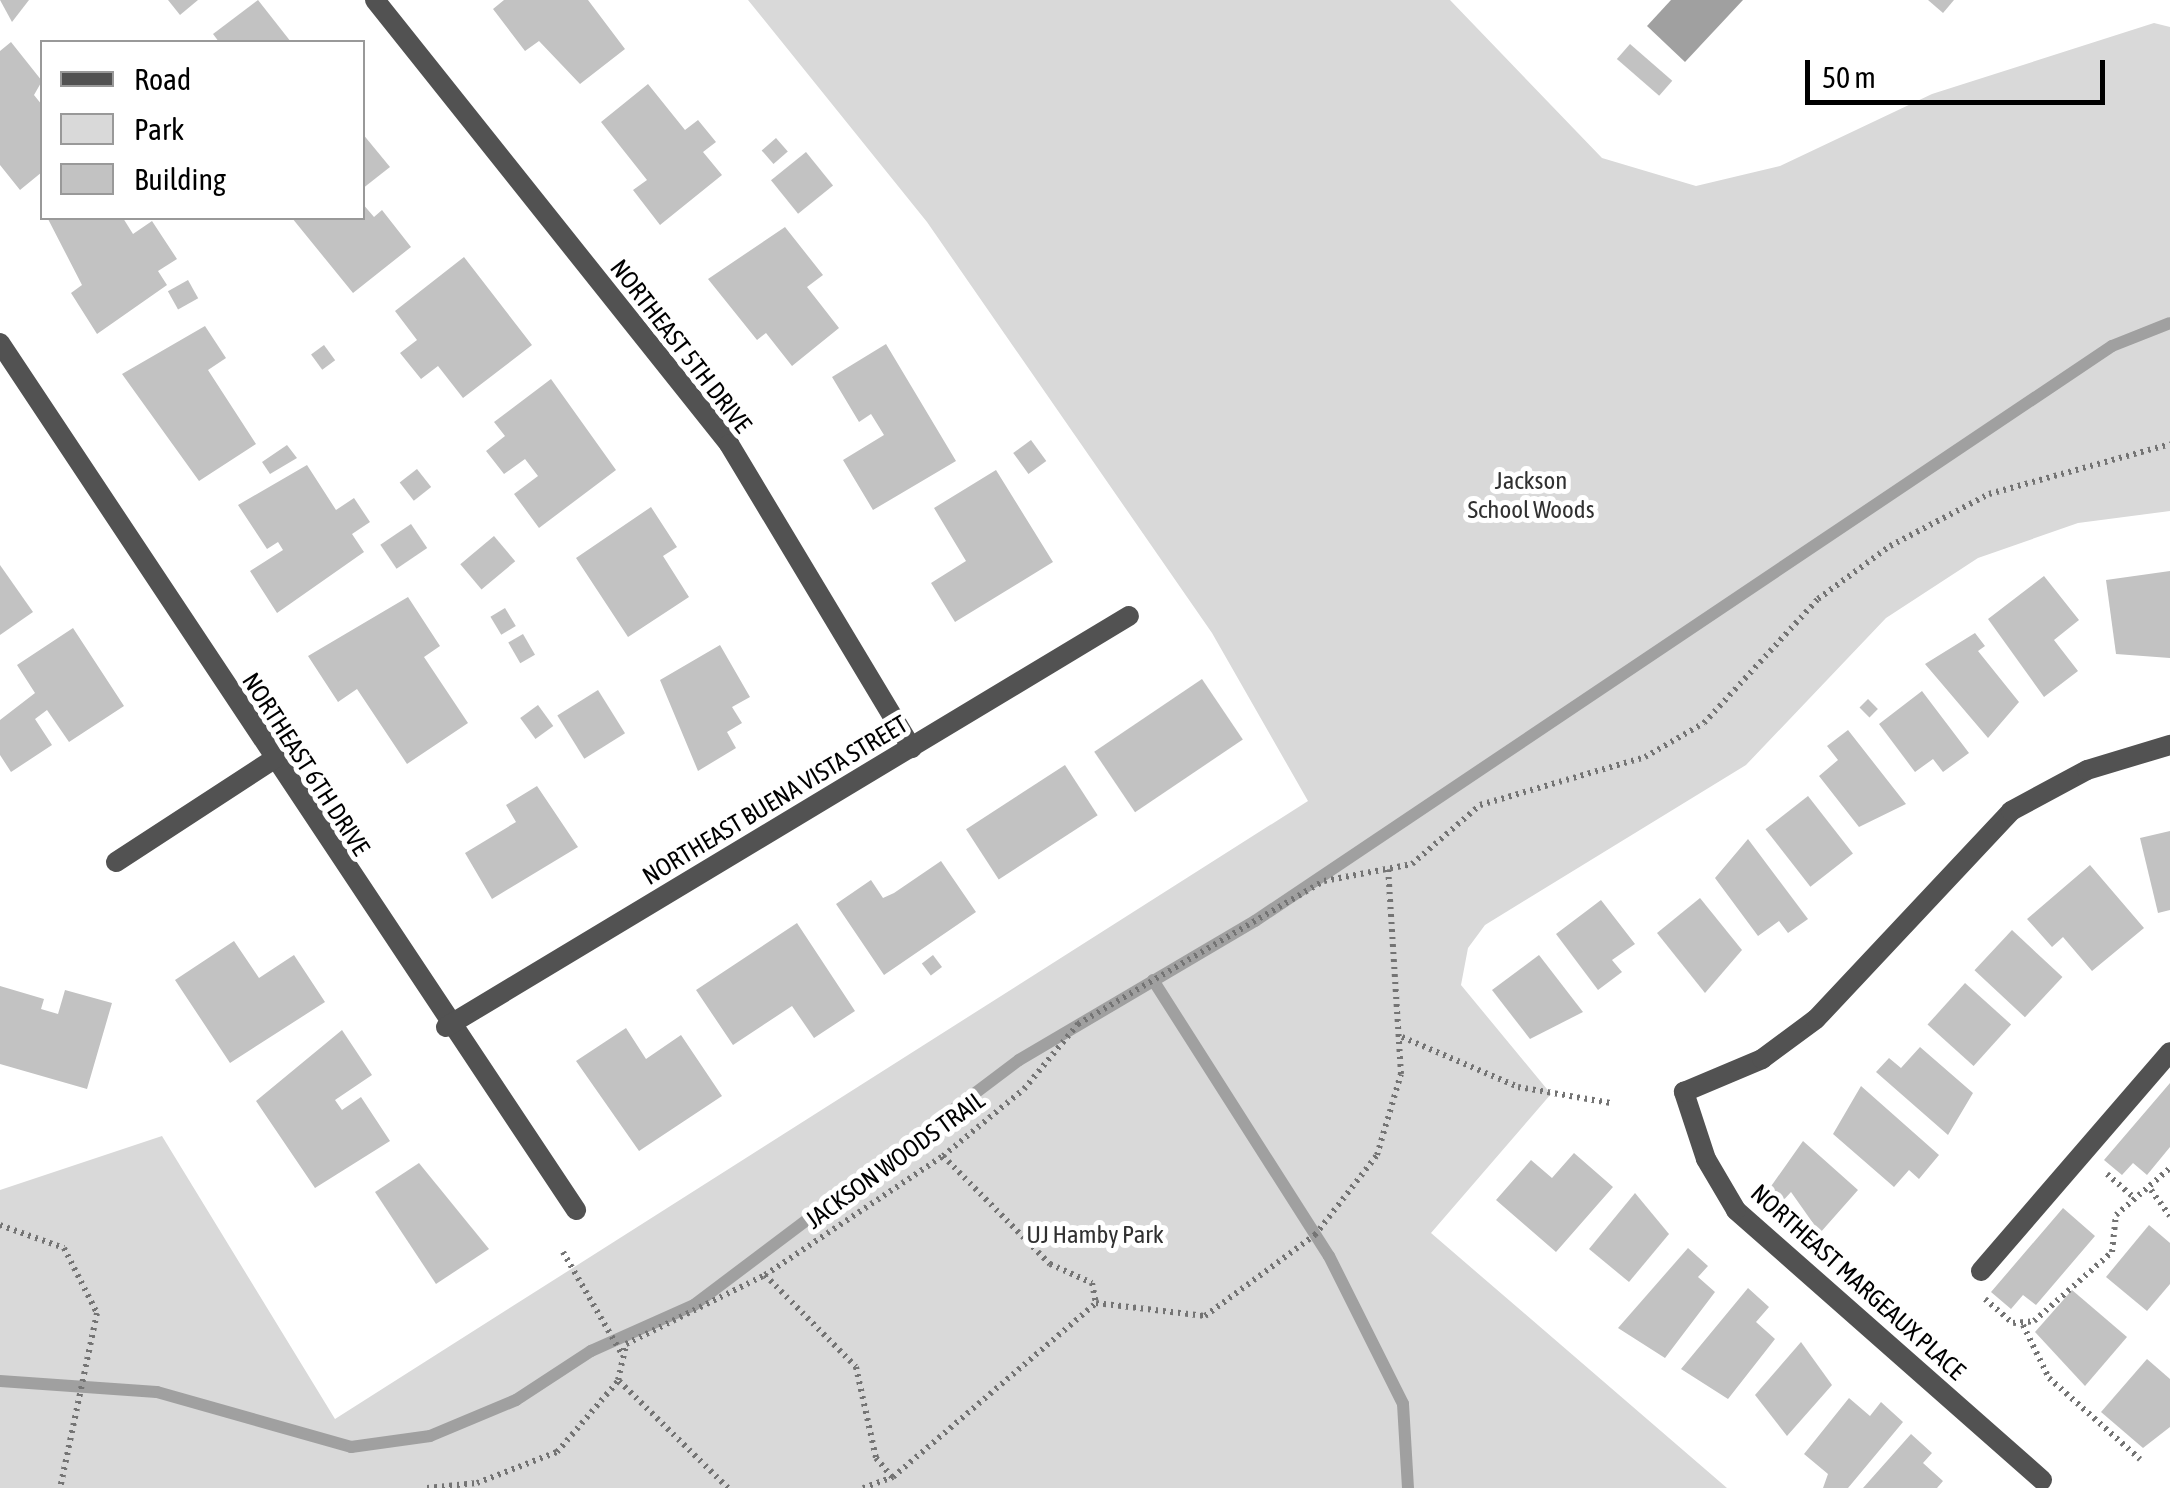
<!DOCTYPE html>
<style>
body{margin:0}
#map{position:relative;width:2170px;height:1488px;overflow:hidden;background:#fff;font-family:"Asap Condensed",sans-serif}
div>[style]{position:absolute}
.green>*{inset:0;background:#d9d9d9}
.water>*{inset:0;background:#a0a0a0}
.stream>*{height:12px;margin:-6px;padding:0 6px;transform-origin:6px;border-radius:6px;background:#a0a0a0}
.building>*{inset:0;background:#c2c2c2;transform-origin:0 0}
.path>*{height:6px;margin-top:-3px;transform-origin:0;background:repeating-linear-gradient(90deg,#747474 0 2.5px,transparent 0 7.5px)}
.street>*{height:20px;margin:-10px;padding:0 10px;transform-origin:10px;border-radius:10px;background:#525252}
span{translate:-50% -50%;white-space:nowrap;text-align:center;line-height:1.15;-webkit-text-stroke:10px #fff;paint-order:stroke}
.street-label{font-size:25px;color:#000}
.park-label{font-size:25px;color:#303030}
.legend{position:absolute;left:40px;top:40px;width:325px;height:180px;box-sizing:border-box;background:#fff;border:2px solid #999;margin:0;padding:12px 18px;list-style:none;font-size:30px;color:#000}
.legend li{display:flex;align-items:center;gap:20px;height:50px}
.legend b{width:50px;border:2px solid #999}
.scale{position:absolute;left:1805px;top:60px;width:300px;height:45px;box-sizing:border-box;border:5px solid #000;border-top:0;padding-left:12px;font-size:30px;line-height:35px;white-space:nowrap;color:#000;-webkit-text-stroke:8px #fff;paint-order:stroke}
</style>
<div id="map">
<div class="green">
<i style="clip-path:polygon(748px 0,1450px 0,1602px 158px,1696px 186px,1780px 166px,1932px 94px,2154px 23px,2170px 27px,2170px 511px,2078px 523px,1978px 558px,1886px 618px,1746px 765px,1485px 925px,1468px 948px,1461px 985px,1551px 1094px,1431px 1233px,1727px 1488px,0 1488px,0 1190px,162px 1136px,335px 1419px,1308px 801px,1212px 633px,927px 222px)"></i>
</div>
<div class="water">
<i style="clip-path:polygon(1671px 0,1743px 0,1685px 62px,1647px 26px)"></i>
</div>
<div class="stream">
<i style="left:1153px;top:980px;width:327px;rotate:57.5deg"></i>
<i style="left:1329px;top:1256px;width:165px;rotate:63.4deg"></i>
<i style="left:1403px;top:1404px;width:84px;rotate:86.6deg"></i>
<i style="left:0;top:1381px;width:157px;rotate:4deg"></i>
<i style="left:157px;top:1392px;width:202px;rotate:15.8deg"></i>
<i style="left:351px;top:1447px;width:80px;rotate:-7.9deg"></i>
<i style="left:430px;top:1436px;width:93px;rotate:-22.7deg"></i>
<i style="left:516px;top:1400px;width:90px;rotate:-33.2deg"></i>
<i style="left:591px;top:1351px;width:113px;rotate:-24.1deg"></i>
<i style="left:694px;top:1305px;width:407px;rotate:-37deg"></i>
<i style="left:1019px;top:1060px;width:274px;rotate:-30.5deg"></i>
<i style="left:1255px;top:921px;width:1032px;rotate:-33.86deg"></i>
<i style="left:2112px;top:346px;width:62px;rotate:-21.6deg"></i>
</div>
<div class="building">
<i style="clip-path:polygon(0 0,29px 0,12px 22px)"></i>
<i style="clip-path:polygon(168px 0,198px 0,180px 15px)"></i>
<i style="clip-path:polygon(258px 0,291px 42px,219px 42px,213px 34px)"></i>
<i style="clip-path:polygon(504px 0,588px 0,625px 49px,580px 84px,539px 41px,525px 51px,493px 9px)"></i>
<i style="clip-path:polygon(1928px 0,1954px 0,1943px 13px)"></i>
<i style="clip-path:polygon(11px 42px,42px 81px,34px 95px,42px 105px,42px 172px,20px 190px,0 165px,0 51px)"></i>
<i style="left:1630px;top:44px;width:56px;height:20px;rotate:41deg"></i>
<i style="clip-path:polygon(648px 84px,685px 130px,698px 120px,716px 142px,703px 152px,722px 175px,660px 225px,633px 190px,647px 180px,601px 122px)"></i>
<i style="clip-path:polygon(362px 133px,390px 167px,362px 189px)"></i>
<i style="left:776px;top:138px;width:18px;height:19px;rotate:49deg"></i>
<i style="left:806px;top:152px;width:43px;height:45px;rotate:51deg"></i>
<i style="clip-path:polygon(362px 203px,374px 217px,382px 210px,411px 247px,353px 293px,292px 218px,362px 218px)"></i>
<i style="clip-path:polygon(123px 218px,133px 234px,152px 221px,177px 259px,158px 271px,167px 285px,97px 334px,71px 293px,82px 285px,48px 219px)"></i>
<i style="clip-path:polygon(785px 227px,823px 275px,807px 287px,839px 328px,792px 366px,766px 333px,757px 340px,708px 279px)"></i>
<i style="clip-path:polygon(464px 257px,532px 345px,463px 398px,438px 366px,421px 379px,400px 353px,417px 340px,395px 311px)"></i>
<i style="left:188px;top:280px;width:21px;height:23px;rotate:61deg"></i>
<i style="clip-path:polygon(205px 326px,226px 358px,208px 370px,256px 444px,199px 481px,122px 374px)"></i>
<i style="clip-path:polygon(886px 344px,956px 461px,873px 510px,843px 460px,884px 435px,871px 414px,859px 422px,832px 377px)"></i>
<i style="left:324px;top:345px;width:19px;height:16px;rotate:54deg"></i>
<i style="clip-path:polygon(551px 379px,616px 470px,539px 528px,514px 494px,538px 476px,525px 459px,504px 474px,486px 451px,505px 436px,494px 422px)"></i>
<i style="left:1031px;top:440px;width:26px;height:22px;rotate:54deg"></i>
<i style="clip-path:polygon(287px 445px,297px 458px,270px 474px,262px 462px)"></i>
<i style="clip-path:polygon(307px 465px,336px 510px,354px 498px,370px 522px,352px 534px,364px 552px,277px 613px,250px 571px,283px 550px,278px 542px,267px 549px,238px 505px)"></i>
<i style="left:417px;top:469px;width:23px;height:22px;rotate:52deg"></i>
<i style="clip-path:polygon(996px 470px,1053px 562px,955px 622px,931px 583px,966px 561px,934px 508px)"></i>
<i style="clip-path:polygon(651px 507px,677px 547px,663px 556px,689px 597px,628px 637px,576px 558px)"></i>
<i style="left:411px;top:524px;width:29px;height:37px;rotate:56deg"></i>
<i style="left:494px;top:536px;width:33px;height:44px;rotate:50deg"></i>
<i style="clip-path:polygon(0 565px,33px 612px,0 635px)"></i>
<i style="clip-path:polygon(2170px 571px,2170px 658px,2116px 654px,2106px 580px)"></i>
<i style="clip-path:polygon(2044px 576px,2079px 620px,2054px 640px,2078px 671px,2044px 697px,1988px 619px)"></i>
<i style="clip-path:polygon(408px 597px,440px 646px,424px 657px,468px 723px,407px 764px,357px 689px,338px 702px,308px 656px)"></i>
<i style="left:505px;top:608px;width:21px;height:17px;rotate:59deg"></i>
<i style="clip-path:polygon(73px 628px,124px 706px,69px 742px,47px 710px,35px 719px,52px 745px,11px 772px,0 755px,0 720px,35px 693px,17px 665px)"></i>
<i style="clip-path:polygon(1975px 633px,1985px 646px,1978px 651px,2019px 702px,1988px 738px,1925px 664px)"></i>
<i style="left:523px;top:634px;width:24px;height:17px;rotate:60deg"></i>
<i style="clip-path:polygon(720px 645px,750px 697px,732px 707px,742px 723px,727px 732px,736px 748px,698px 771px,660px 680px)"></i>
<i style="left:1202px;top:679px;width:73px;height:130px;rotate:56deg"></i>
<i style="left:598px;top:690px;width:51px;height:48px;rotate:58deg"></i>
<i style="clip-path:polygon(1922px 691px,1969px 753px,1943px 772px,1933px 759px,1915px 772px,1879px 724px)"></i>
<i style="left:1868px;top:699px;width:14px;height:12px;rotate:45deg"></i>
<i style="left:538px;top:705px;width:26px;height:22px;rotate:54deg"></i>
<i style="clip-path:polygon(1848px 730px,1906px 804px,1859px 827px,1819px 776px,1838px 760px,1827px 746px)"></i>
<i style="left:1065px;top:765px;width:60px;height:118px;rotate:57deg"></i>
<i style="clip-path:polygon(537px 786px,578px 847px,492px 899px,465px 853px,516px 822px,506px 805px)"></i>
<i style="left:1808px;top:796px;width:73px;height:54px;rotate:52deg"></i>
<i style="clip-path:polygon(2170px 831px,2170px 910px,2158px 913px,2140px 838px)"></i>
<i style="clip-path:polygon(1748px 839px,1808px 919px,1788px 933px,1779px 921px,1758px 936px,1715px 878px)"></i>
<i style="clip-path:polygon(941px 861px,976px 912px,884px 975px,836px 904px,871px 880px,883px 898px,894px 893px)"></i>
<i style="clip-path:polygon(2090px 865px,2144px 928px,2092px 971px,2063px 937px,2052px 947px,2027px 919px)"></i>
<i style="clip-path:polygon(1700px 898px,1742px 950px,1705px 993px,1657px 933px)"></i>
<i style="clip-path:polygon(1601px 900px,1635px 944px,1612px 960px,1622px 972px,1598px 990px,1556px 934px)"></i>
<i style="clip-path:polygon(797px 923px,855px 1011px,814px 1038px,792px 1006px,733px 1045px,696px 990px)"></i>
<i style="left:2012px;top:930px;width:69px;height:55px;rotate:43deg"></i>
<i style="clip-path:polygon(234px 941px,259px 978px,294px 955px,325px 1002px,230px 1063px,175px 980px)"></i>
<i style="left:933px;top:955px;width:15px;height:14px;rotate:53deg"></i>
<i style="clip-path:polygon(1539px 955px,1583px 1012px,1530px 1039px,1492px 990px)"></i>
<i style="left:1965px;top:983px;width:62px;height:56px;rotate:42deg"></i>
<i style="clip-path:polygon(0 986px,44px 999px,41px 1009px,58px 1014px,65px 990px,112px 1003px,87px 1089px,0 1064px)"></i>
<i style="clip-path:polygon(626px 1028px,646px 1059px,681px 1035px,722px 1096px,639px 1151px,576px 1061px)"></i>
<i style="clip-path:polygon(342px 1030px,372px 1075px,335px 1100px,342px 1110px,361px 1097px,390px 1141px,315px 1188px,256px 1101px)"></i>
<i style="clip-path:polygon(1920px 1047px,1973px 1093px,1948px 1135px,1876px 1072px,1889px 1058px,1901px 1068px)"></i>
<i style="clip-path:polygon(2170px 1083px,2170px 1147px,2147px 1175px,2133px 1163px,2122px 1175px,2104px 1160px)"></i>
<i style="clip-path:polygon(1861px 1086px,1939px 1155px,1919px 1179px,1909px 1170px,1894px 1187px,1833px 1134px)"></i>
<i style="clip-path:polygon(1803px 1141px,1858px 1190px,1820px 1233px,1791px 1192px,1780px 1204px,1767px 1192px)"></i>
<i style="clip-path:polygon(1574px 1153px,1613px 1187px,1556px 1252px,1496px 1200px,1531px 1160px,1552px 1178px)"></i>
<i style="clip-path:polygon(419px 1163px,489px 1249px,436px 1284px,375px 1192px)"></i>
<i style="clip-path:polygon(1635px 1193px,1669px 1234px,1629px 1282px,1589px 1249px)"></i>
<i style="clip-path:polygon(2063px 1208px,2095px 1236px,2036px 1305px,2023px 1295px,2011px 1309px,1991px 1292px)"></i>
<i style="clip-path:polygon(2149px 1225px,2170px 1243px,2170px 1284px,2147px 1311px,2106px 1277px)"></i>
<i style="clip-path:polygon(1688px 1248px,1708px 1266px,1698px 1277px,1715px 1292px,1665px 1358px,1618px 1328px)"></i>
<i style="clip-path:polygon(1748px 1288px,1769px 1307px,1756px 1322px,1775px 1339px,1728px 1399px,1681px 1369px)"></i>
<i style="clip-path:polygon(2072px 1290px,2127px 1337px,2085px 1386px,2035px 1332px)"></i>
<i style="clip-path:polygon(1801px 1342px,1832px 1385px,1787px 1436px,1755px 1395px)"></i>
<i style="clip-path:polygon(2147px 1359px,2170px 1379px,2170px 1427px,2143px 1448px,2101px 1412px)"></i>
<i style="clip-path:polygon(1849px 1398px,1870px 1416px,1881px 1402px,1903px 1422px,1848px 1488px,1823px 1488px,1828px 1474px,1804px 1454px)"></i>
<i style="clip-path:polygon(1911px 1434px,1932px 1453px,1923px 1463px,1943px 1481px,1937px 1488px,1863px 1488px)"></i>
</div>
<div class="path">
<i style="left:1402px;top:1037px;width:126px;rotate:23.3deg"></i>
<i style="left:1518px;top:1087px;width:94px;rotate:9.8deg"></i>
<i style="left:943px;top:1156px;width:152px;rotate:45.3deg"></i>
<i style="left:1050px;top:1264px;width:46px;rotate:24.3deg"></i>
<i style="left:1092px;top:1283px;width:20px;rotate:79deg"></i>
<i style="left:2107px;top:1174px;width:33px;rotate:41deg"></i>
<i style="left:2151px;top:1190px;width:32px;rotate:54deg"></i>
<i style="left:0;top:1225px;width:68px;rotate:19.8deg"></i>
<i style="left:64px;top:1248px;width:73px;rotate:63.1deg"></i>
<i style="left:97px;top:1313px;width:179px;rotate:101.9deg"></i>
<i style="left:563px;top:1252px;width:118px;rotate:60deg"></i>
<i style="left:765px;top:1275px;width:129px;rotate:45.3deg"></i>
<i style="left:856px;top:1367px;width:93px;rotate:77.6deg"></i>
<i style="left:876px;top:1458px;width:25px;rotate:50deg"></i>
<i style="left:1985px;top:1299px;width:37px;rotate:41deg"></i>
<i style="left:2013px;top:1323px;width:21px;rotate:-5deg"></i>
<i style="left:2034px;top:1321px;width:104px;rotate:-41.5deg"></i>
<i style="left:2112px;top:1252px;width:37px;rotate:-84deg"></i>
<i style="left:2116px;top:1215px;width:72px;rotate:-41deg"></i>
<i style="left:2023px;top:1325px;width:59px;rotate:63.9deg"></i>
<i style="left:2049px;top:1378px;width:122px;rotate:41.7deg"></i>
<i style="left:427px;top:1488px;width:50px;rotate:-5.7deg"></i>
<i style="left:477px;top:1483px;width:86px;rotate:-21.2deg"></i>
<i style="left:557px;top:1452px;width:94px;rotate:-49.3deg"></i>
<i style="left:728px;top:1488px;width:154px;rotate:-135.5deg"></i>
<i style="left:618px;top:1380px;width:37px;rotate:-77deg"></i>
<i style="left:626px;top:1344px;width:155px;rotate:-26.4deg"></i>
<i style="left:765px;top:1275px;width:214px;rotate:-33.8deg"></i>
<i style="left:943px;top:1156px;width:105px;rotate:-39.6deg"></i>
<i style="left:1024px;top:1089px;width:85px;rotate:-50.3deg"></i>
<i style="left:1078px;top:1024px;width:285px;rotate:-30.2deg"></i>
<i style="left:1324px;top:881px;width:90px;rotate:-10.9deg"></i>
<i style="left:1412px;top:864px;width:90px;rotate:-40.9deg"></i>
<i style="left:1480px;top:805px;width:172px;rotate:-16.2deg"></i>
<i style="left:1645px;top:757px;width:68px;rotate:-30deg"></i>
<i style="left:1704px;top:723px;width:168px;rotate:-47.4deg"></i>
<i style="left:1818px;top:599px;width:89px;rotate:-36.4deg"></i>
<i style="left:1890px;top:546px;width:112px;rotate:-27.7deg"></i>
<i style="left:1989px;top:494px;width:188px;rotate:-15.4deg"></i>
<i style="left:863px;top:1488px;width:32px;rotate:-20deg"></i>
<i style="left:893px;top:1477px;width:267px;rotate:-40.6deg"></i>
<i style="left:1096px;top:1303px;width:110px;rotate:6.8deg"></i>
<i style="left:1205px;top:1316px;width:137px;rotate:-36.4deg"></i>
<i style="left:1315px;top:1235px;width:101px;rotate:-52.2deg"></i>
<i style="left:1377px;top:1155px;width:84px;rotate:-73.5deg"></i>
<i style="left:1401px;top:1074px;width:205px;rotate:-93.6deg"></i>
</div>
<div class="street">
<i style="left:375px;top:0;width:568px;rotate:51.43deg"></i>
<i style="left:729px;top:444px;width:355px;rotate:59deg"></i>
<i style="left:0;top:343px;width:1041px;rotate:56.4deg"></i>
<i style="left:116px;top:862px;width:189px;rotate:-33.1deg"></i>
<i style="left:446px;top:1027px;width:797px;rotate:-31.04deg"></i>
<i style="left:1981px;top:1271px;width:289px;rotate:-49.2deg"></i>
<i style="left:2042px;top:1480px;width:408px;rotate:-138.6deg"></i>
<i style="left:1736px;top:1210px;width:59px;rotate:-120.5deg"></i>
<i style="left:1706px;top:1159px;width:71px;rotate:-108.2deg"></i>
<i style="left:1684px;top:1092px;width:85px;rotate:-22.9deg"></i>
<i style="left:1762px;top:1059px;width:67px;rotate:-36.5deg"></i>
<i style="left:1816px;top:1019px;width:285px;rotate:-46.8deg"></i>
<i style="left:2011px;top:811px;width:86px;rotate:-28.3deg"></i>
<i style="left:2087px;top:770px;width:87px;rotate:-16.8deg"></i>
</div>
<div class="street-label">
<span style="left:681px;top:346px;rotate:52deg">NORTHEAST 5TH DRIVE</span>
<span style="left:306px;top:764px;rotate:57deg">NORTHEAST 6TH DRIVE</span>
<span style="left:775px;top:800px;rotate:-31deg">NORTHEAST BUENA VISTA STREET</span>
<span style="left:895px;top:1160px;rotate:-36deg">JACKSON WOODS TRAIL</span>
<span style="left:1858px;top:1282px;rotate:42deg">NORTHEAST MARGEAUX PLACE</span>
</div>
<div class="park-label">
<span style="left:1531px;top:495px">Jackson<br>School Woods</span>
<span style="left:1095px;top:1234px">UJ Hamby Park</span>
</div>
<ul class="legend">
<li><b style="height:12px;background:#525252"></b>Road</li>
<li><b style="height:28px;background:#d9d9d9"></b>Park</li>
<li><b style="height:28px;background:#c2c2c2"></b>Building</li>
</ul>
<div class="scale">50 m</div>
</div>
